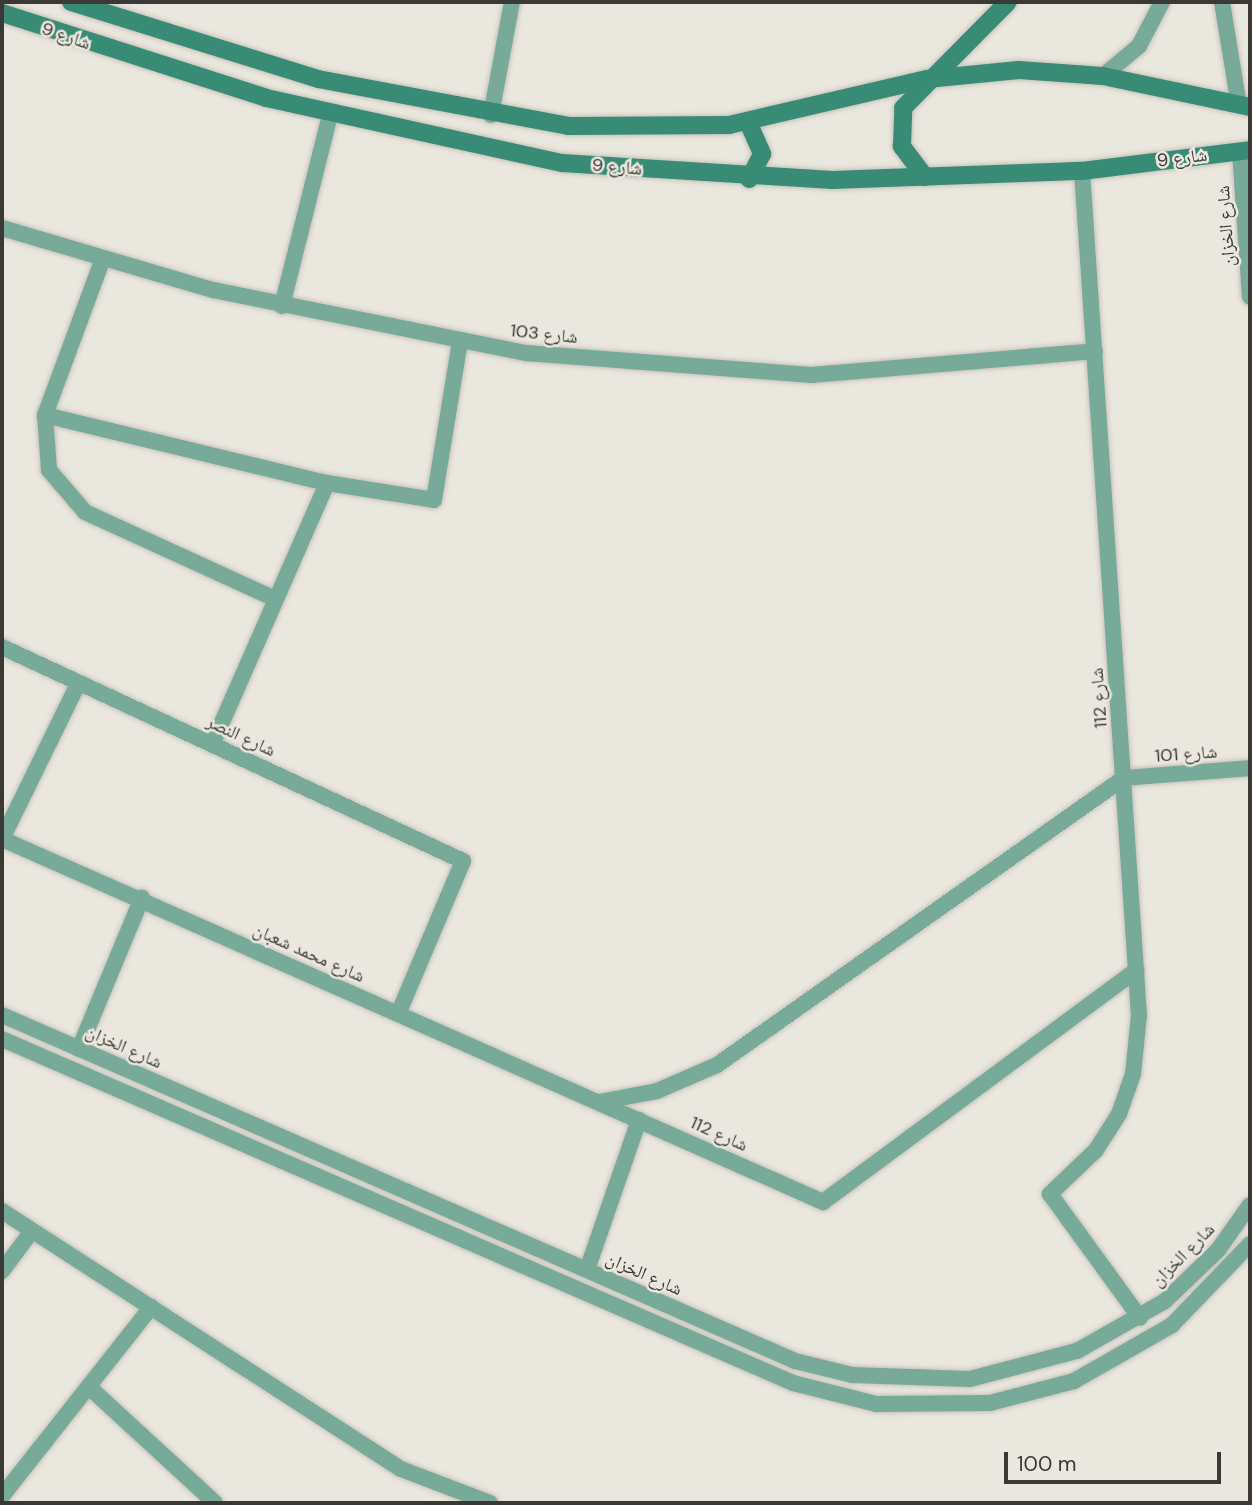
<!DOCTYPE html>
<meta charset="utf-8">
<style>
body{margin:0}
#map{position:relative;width:1252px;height:1505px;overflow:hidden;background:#eae7de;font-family:"DM Sans","Noto Naskh Arabic",sans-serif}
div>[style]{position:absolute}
.roads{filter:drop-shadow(0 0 2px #c7c4bc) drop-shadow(0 0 2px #c7c4bc)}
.minor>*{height:16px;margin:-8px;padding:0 8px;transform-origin:8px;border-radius:8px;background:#78aa9a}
.secondary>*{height:18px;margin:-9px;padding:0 9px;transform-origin:9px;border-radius:9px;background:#388b74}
span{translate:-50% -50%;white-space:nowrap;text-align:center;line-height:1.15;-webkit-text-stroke:5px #eae7de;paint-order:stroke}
.street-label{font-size:18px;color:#3a3935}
.frame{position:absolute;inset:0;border:4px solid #3a3935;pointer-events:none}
.scale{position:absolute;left:1004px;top:1452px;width:217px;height:32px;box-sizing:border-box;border:4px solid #3a3935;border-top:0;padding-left:9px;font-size:21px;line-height:24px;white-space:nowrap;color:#3a3935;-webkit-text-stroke:5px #eae7de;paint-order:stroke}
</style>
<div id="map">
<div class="roads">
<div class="minor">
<i style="left:1222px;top:2px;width:105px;rotate:80.7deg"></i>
<i style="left:1103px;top:76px;width:47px;rotate:-39.8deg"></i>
<i style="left:1139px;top:46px;width:50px;rotate:-62.4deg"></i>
<i style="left:491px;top:115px;width:115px;rotate:-79.5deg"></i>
<i style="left:1240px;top:151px;width:146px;rotate:86.1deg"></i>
<i style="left:1082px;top:171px;width:846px;rotate:86.14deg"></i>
<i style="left:1139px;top:1015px;width:59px;rotate:95.8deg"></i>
<i style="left:1133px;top:1074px;width:42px;rotate:109.3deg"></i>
<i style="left:1119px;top:1114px;width:43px;rotate:122.6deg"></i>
<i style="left:1096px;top:1150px;width:64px;rotate:136.3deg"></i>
<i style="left:1050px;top:1194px;width:153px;rotate:54deg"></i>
<i style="left:2px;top:228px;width:220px;rotate:16.4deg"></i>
<i style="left:213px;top:290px;width:319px;rotate:11.4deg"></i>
<i style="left:526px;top:353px;width:286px;rotate:4.4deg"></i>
<i style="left:811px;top:375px;width:285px;rotate:-4.8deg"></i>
<i style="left:102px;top:261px;width:164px;rotate:110.3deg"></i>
<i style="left:45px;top:415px;width:55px;rotate:85.8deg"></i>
<i style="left:49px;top:470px;width:55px;rotate:49.4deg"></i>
<i style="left:85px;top:512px;width:209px;rotate:24.6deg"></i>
<i style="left:282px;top:306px;width:197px;rotate:-75.9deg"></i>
<i style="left:45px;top:415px;width:290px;rotate:13.6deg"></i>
<i style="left:327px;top:483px;width:108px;rotate:9deg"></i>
<i style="left:434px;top:500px;width:160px;rotate:-80.7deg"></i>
<i style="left:2px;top:647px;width:508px;rotate:24.9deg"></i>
<i style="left:463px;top:861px;width:166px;rotate:113deg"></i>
<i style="left:213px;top:743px;width:284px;rotate:-66.3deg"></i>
<i style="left:2px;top:839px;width:898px;rotate:23.85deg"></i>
<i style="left:823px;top:1202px;width:390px;rotate:-36.5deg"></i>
<i style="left:2px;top:839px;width:170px;rotate:-63.9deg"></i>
<i style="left:2px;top:1015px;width:865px;rotate:23.57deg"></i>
<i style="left:795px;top:1361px;width:59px;rotate:13.8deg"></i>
<i style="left:852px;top:1375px;width:118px;rotate:1.9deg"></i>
<i style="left:970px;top:1379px;width:111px;rotate:-14.7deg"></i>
<i style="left:1077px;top:1351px;width:101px;rotate:-29.6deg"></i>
<i style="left:1165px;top:1301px;width:74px;rotate:-43.9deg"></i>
<i style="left:1218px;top:1250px;width:55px;rotate:-54.6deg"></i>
<i style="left:2px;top:1039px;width:863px;rotate:23.5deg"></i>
<i style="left:793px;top:1383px;width:86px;rotate:14.2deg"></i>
<i style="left:876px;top:1404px;width:114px;rotate:-0.5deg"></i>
<i style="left:990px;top:1403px;width:87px;rotate:-14.7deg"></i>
<i style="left:1074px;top:1381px;width:113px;rotate:-29.7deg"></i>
<i style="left:1172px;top:1325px;width:112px;rotate:-46.1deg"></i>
<i style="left:79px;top:1049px;width:164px;rotate:-67.4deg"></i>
<i style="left:599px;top:1102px;width:59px;rotate:-10.7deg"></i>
<i style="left:657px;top:1091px;width:65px;rotate:-23.4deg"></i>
<i style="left:717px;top:1065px;width:498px;rotate:-35.2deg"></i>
<i style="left:1124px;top:778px;width:126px;rotate:-4.5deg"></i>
<i style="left:2px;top:1211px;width:475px;rotate:32.9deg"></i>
<i style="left:401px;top:1469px;width:95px;rotate:20.9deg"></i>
<i style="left:587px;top:1270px;width:159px;rotate:-70.9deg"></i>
<i style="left:2px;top:1271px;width:50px;rotate:-53.1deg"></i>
<i style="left:89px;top:1387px;width:171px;rotate:42.6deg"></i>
<i style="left:2px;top:1496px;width:241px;rotate:-51.7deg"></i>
</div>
<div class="secondary">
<i style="left:71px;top:2px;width:259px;rotate:17.3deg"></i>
<i style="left:318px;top:79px;width:256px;rotate:10.6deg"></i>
<i style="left:570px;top:126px;width:159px;rotate:-0.4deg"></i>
<i style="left:729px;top:125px;width:203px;rotate:-13.1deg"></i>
<i style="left:927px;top:79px;width:92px;rotate:-5.6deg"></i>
<i style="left:1019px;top:70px;width:84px;rotate:4.1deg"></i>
<i style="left:1103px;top:76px;width:150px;rotate:11.9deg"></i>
<i style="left:2px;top:13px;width:277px;rotate:17.8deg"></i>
<i style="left:266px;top:98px;width:303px;rotate:12.4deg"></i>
<i style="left:562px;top:163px;width:271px;rotate:3.6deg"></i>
<i style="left:832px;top:180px;width:250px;rotate:-2.1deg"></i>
<i style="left:1082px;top:171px;width:169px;rotate:-7.1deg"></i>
<i style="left:748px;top:122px;width:35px;rotate:66deg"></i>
<i style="left:762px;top:154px;width:28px;rotate:117deg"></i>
<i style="left:925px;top:177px;width:39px;rotate:-127deg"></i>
<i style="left:902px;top:146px;width:38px;rotate:-88deg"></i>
<i style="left:903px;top:108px;width:149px;rotate:-45.3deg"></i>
</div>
</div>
<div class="street-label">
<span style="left:66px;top:36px;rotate:19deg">شارع 9</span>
<span style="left:1182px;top:158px;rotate:-7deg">شارع 9</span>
<span style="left:617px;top:167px;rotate:5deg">شارع 9</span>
<span style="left:1226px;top:226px;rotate:-94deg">شارع الخزان</span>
<span style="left:544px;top:334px;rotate:6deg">شارع 103</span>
<span style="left:1099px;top:698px;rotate:-94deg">شارع 112</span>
<span style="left:241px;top:736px;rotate:25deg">شارع النصر</span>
<span style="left:1186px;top:754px;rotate:-4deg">شارع 101</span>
<span style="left:309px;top:953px;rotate:24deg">شارع محمد شعبان</span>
<span style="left:124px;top:1047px;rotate:24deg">شارع الخزان</span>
<span style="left:719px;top:1134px;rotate:24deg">شارع 112</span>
<span style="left:1183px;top:1255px;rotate:-45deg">شارع الخزان</span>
<span style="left:644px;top:1274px;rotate:24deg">شارع الخزان</span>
</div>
<div class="frame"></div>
<div class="scale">100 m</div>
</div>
